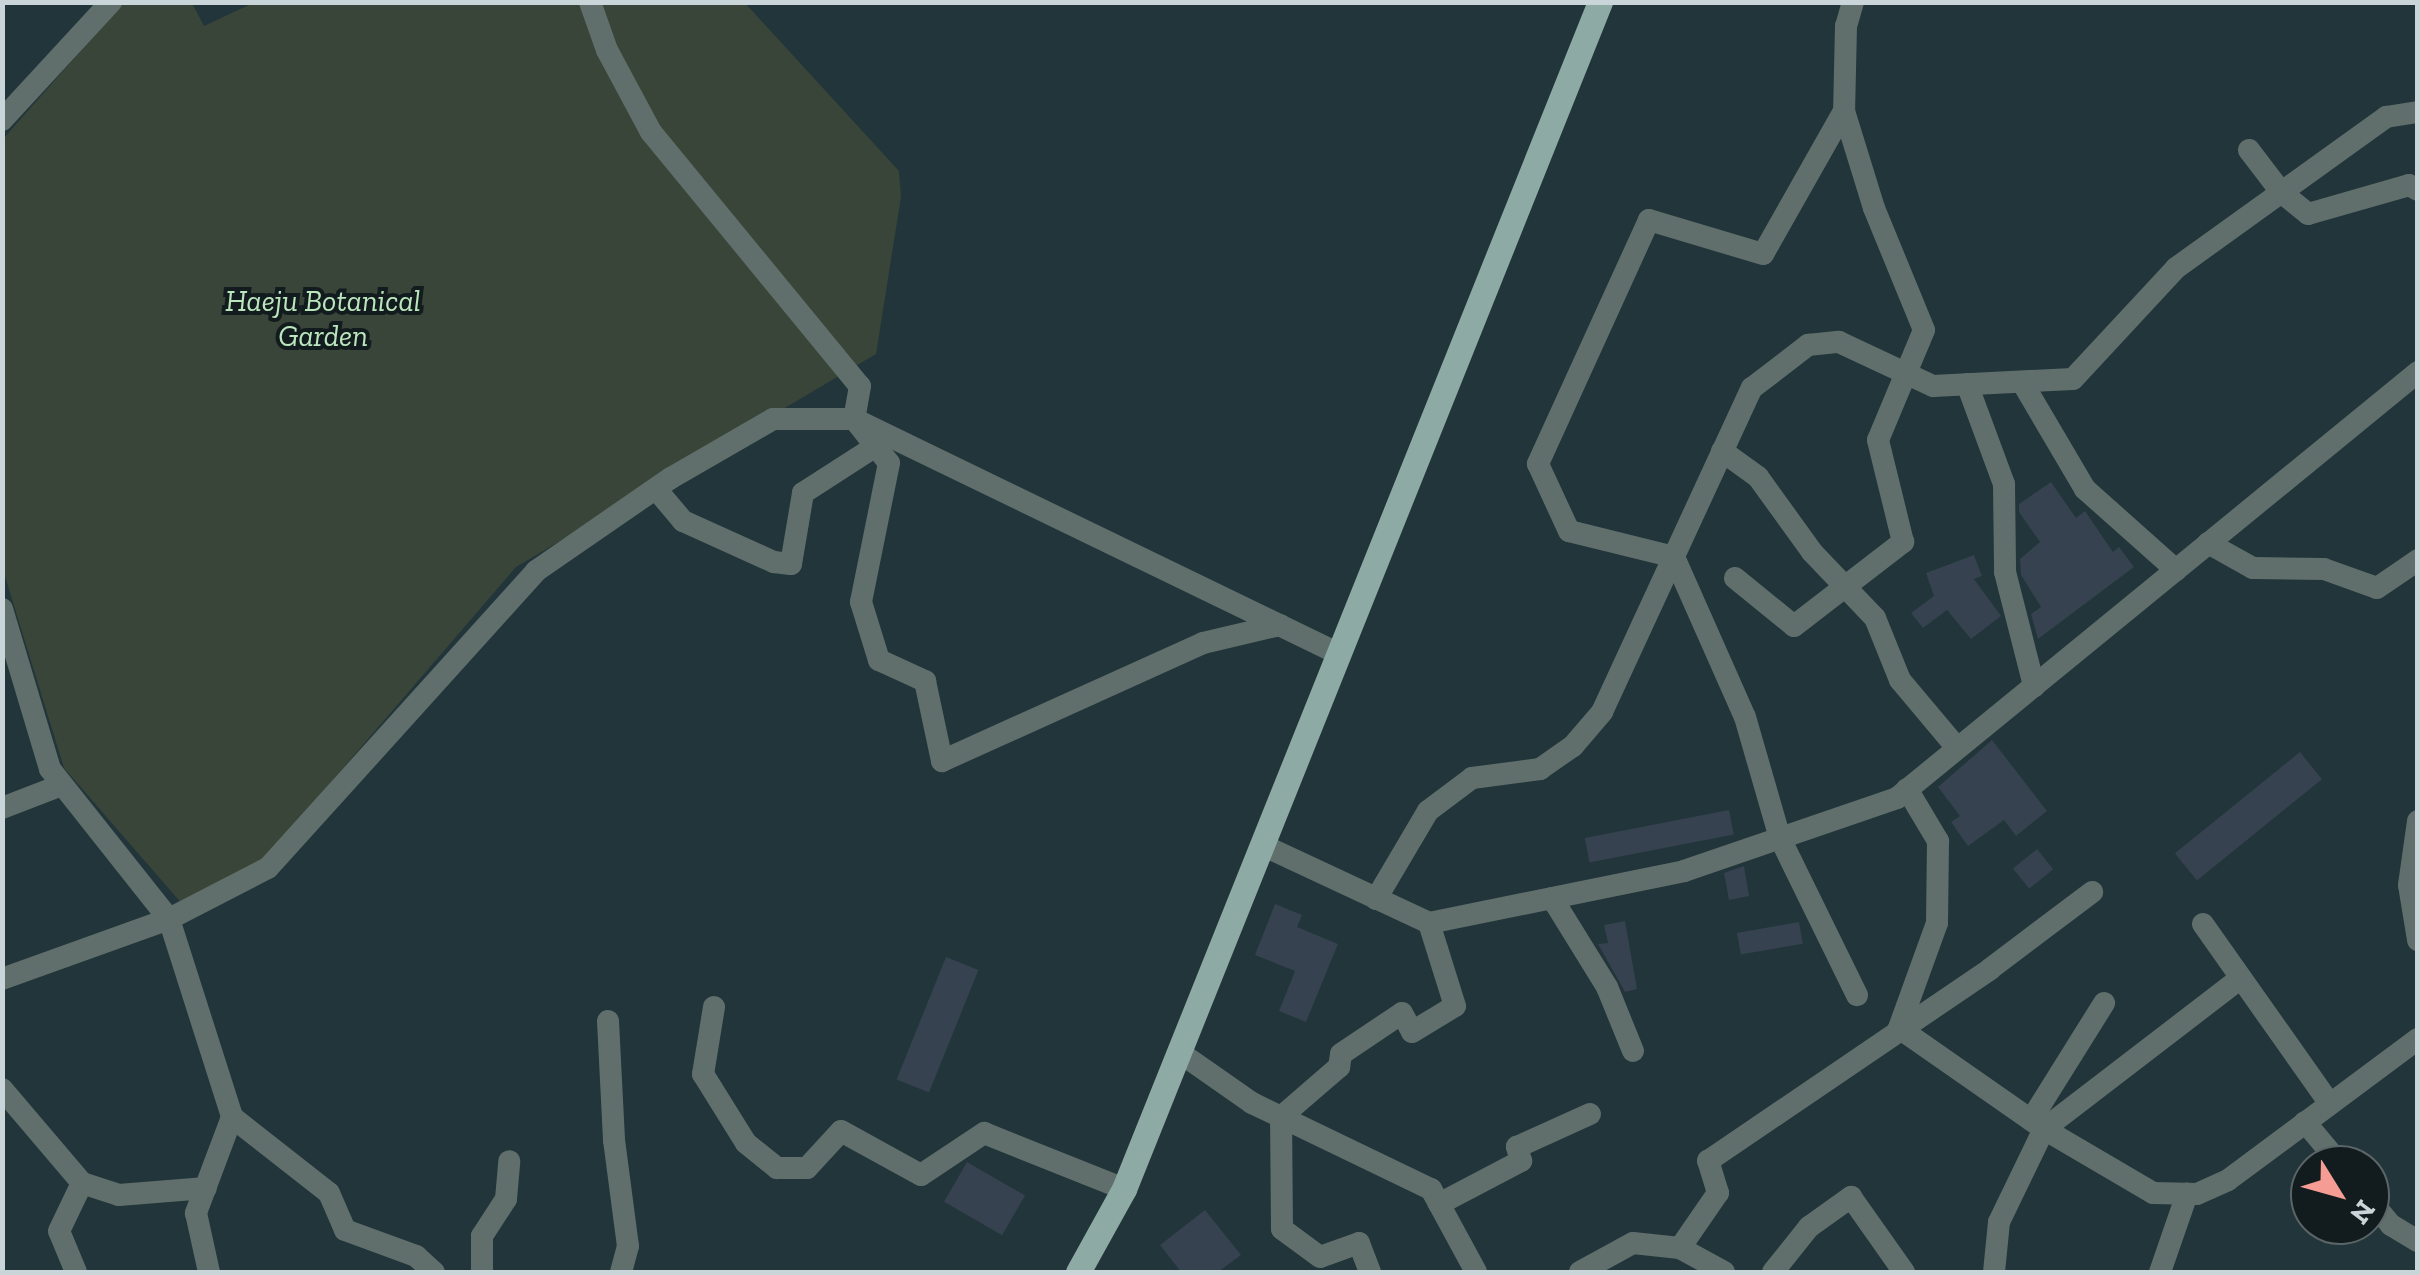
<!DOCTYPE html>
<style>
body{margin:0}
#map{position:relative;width:2420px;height:1275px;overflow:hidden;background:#21353a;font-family:"Zilla Slab",serif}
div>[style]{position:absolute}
.green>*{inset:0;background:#384538}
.building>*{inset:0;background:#36424f;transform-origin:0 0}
.minor>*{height:22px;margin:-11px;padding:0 11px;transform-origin:11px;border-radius:11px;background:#606f6b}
.major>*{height:25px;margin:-12.5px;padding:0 12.5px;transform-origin:12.5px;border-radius:12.5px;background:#8daba4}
span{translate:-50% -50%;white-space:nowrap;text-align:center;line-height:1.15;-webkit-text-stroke:8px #121b1d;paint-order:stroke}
.park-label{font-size:30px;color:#bbe5bc;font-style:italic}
.frame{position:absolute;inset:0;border:5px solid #c9d5d8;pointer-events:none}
.north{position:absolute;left:2290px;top:1145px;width:100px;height:100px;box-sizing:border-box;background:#121b1d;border:2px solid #5b6568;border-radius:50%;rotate:127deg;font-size:28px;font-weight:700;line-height:40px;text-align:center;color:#c9d5d8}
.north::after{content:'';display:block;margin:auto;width:35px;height:45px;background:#f59c94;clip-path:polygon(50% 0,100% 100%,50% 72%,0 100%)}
</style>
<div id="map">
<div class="green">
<i style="clip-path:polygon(255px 2px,745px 3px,899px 171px,901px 197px,876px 354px,516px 567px,264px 860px,183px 905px,64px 768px,3px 570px,3px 139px,123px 3px,192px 3px,204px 26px)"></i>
</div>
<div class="building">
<i style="clip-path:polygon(2051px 482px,2076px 518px,2085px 511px,2113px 552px,2119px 547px,2134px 567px,2038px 639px,2031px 614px,2041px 607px,2021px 575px,2020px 559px,2040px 542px,2019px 512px,2019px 504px)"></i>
<i style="clip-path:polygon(1974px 555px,1982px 576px,1974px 579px,2001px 616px,1971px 639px,1947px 610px,1923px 628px,1911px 613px,1934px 596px,1926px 573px)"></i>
<i style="clip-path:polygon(1992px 740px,2047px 811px,2016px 836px,2004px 820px,1968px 846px,1951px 822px,1960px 816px,1938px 787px)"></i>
<i style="left:2300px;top:752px;width:35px;height:161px;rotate:51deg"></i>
<i style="left:1729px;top:810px;width:25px;height:147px;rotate:79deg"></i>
<i style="left:2037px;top:849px;width:26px;height:31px;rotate:51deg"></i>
<i style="clip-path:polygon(1744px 866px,1749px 896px,1729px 900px,1724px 873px)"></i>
<i style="clip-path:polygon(1275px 904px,1302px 915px,1297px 927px,1338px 944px,1306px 1022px,1279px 1011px,1295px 971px,1255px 955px)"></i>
<i style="clip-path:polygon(1625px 921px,1637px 989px,1625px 992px,1598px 944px,1608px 943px,1604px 925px)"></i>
<i style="left:1799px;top:922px;width:22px;height:63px;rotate:80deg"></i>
<i style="left:946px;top:957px;width:35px;height:132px;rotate:22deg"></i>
<i style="left:967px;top:1162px;width:67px;height:46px;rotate:30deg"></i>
<i style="clip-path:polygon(1205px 1210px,1241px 1255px,1218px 1272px,1181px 1272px,1160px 1245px)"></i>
</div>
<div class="minor">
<i style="left:590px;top:2px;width:51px;rotate:70.5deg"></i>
<i style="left:607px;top:50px;width:93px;rotate:61.8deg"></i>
<i style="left:651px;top:132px;width:329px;rotate:50.6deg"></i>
<i style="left:860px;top:386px;width:34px;rotate:100deg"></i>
<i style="left:854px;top:419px;width:539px;rotate:25.85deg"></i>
<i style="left:1853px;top:2px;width:25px;rotate:106deg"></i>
<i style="left:1846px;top:26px;width:85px;rotate:91.3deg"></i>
<i style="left:1844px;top:111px;width:164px;rotate:119.5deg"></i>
<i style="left:1763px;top:254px;width:119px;rotate:-163.4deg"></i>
<i style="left:1649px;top:220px;width:268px;rotate:114.5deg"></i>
<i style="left:1538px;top:464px;width:74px;rotate:65.2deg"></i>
<i style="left:1569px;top:531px;width:108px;rotate:13.9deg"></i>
<i style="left:1674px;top:557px;width:175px;rotate:66.1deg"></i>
<i style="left:1745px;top:717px;width:126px;rotate:73.9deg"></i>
<i style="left:1780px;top:838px;width:175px;rotate:63.9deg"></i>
<i style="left:2px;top:120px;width:161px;rotate:-47.3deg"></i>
<i style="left:2249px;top:150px;width:53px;rotate:52.7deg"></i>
<i style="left:2281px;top:192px;width:35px;rotate:39deg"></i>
<i style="left:2308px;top:214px;width:105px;rotate:-16deg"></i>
<i style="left:2409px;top:185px;width:10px;rotate:29deg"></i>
<i style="left:2022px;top:382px;width:124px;rotate:59.5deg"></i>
<i style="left:2085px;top:489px;width:122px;rotate:41.7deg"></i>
<i style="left:1967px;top:384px;width:107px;rotate:69.7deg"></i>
<i style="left:2004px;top:484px;width:88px;rotate:89.3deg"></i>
<i style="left:2005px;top:572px;width:118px;rotate:75.7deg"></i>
<i style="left:1722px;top:451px;width:44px;rotate:35.8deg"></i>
<i style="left:1758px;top:477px;width:92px;rotate:54.2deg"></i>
<i style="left:1812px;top:552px;width:91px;rotate:46.3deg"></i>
<i style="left:1875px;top:618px;width:67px;rotate:68deg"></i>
<i style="left:1900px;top:680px;width:89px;rotate:50deg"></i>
<i style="left:656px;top:489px;width:42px;rotate:49.8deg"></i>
<i style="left:683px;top:521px;width:100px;rotate:24.3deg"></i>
<i style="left:774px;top:562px;width:17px;rotate:7deg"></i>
<i style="left:791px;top:564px;width:72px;rotate:-80.4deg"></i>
<i style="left:803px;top:493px;width:87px;rotate:-32.8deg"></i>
<i style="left:2208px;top:543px;width:51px;rotate:29.1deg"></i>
<i style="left:2253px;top:568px;width:71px;rotate:0.8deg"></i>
<i style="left:2324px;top:569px;width:56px;rotate:19.7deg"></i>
<i style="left:2377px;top:588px;width:50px;rotate:-34.3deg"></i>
<i style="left:1735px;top:578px;width:76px;rotate:39.1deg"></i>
<i style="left:1794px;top:626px;width:138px;rotate:-37.6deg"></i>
<i style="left:1903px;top:542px;width:105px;rotate:-103.8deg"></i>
<i style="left:1878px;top:440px;width:119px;rotate:-67.3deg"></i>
<i style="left:1924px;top:330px;width:132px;rotate:-112.3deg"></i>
<i style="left:1874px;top:208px;width:102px;rotate:-107.2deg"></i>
<i style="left:2px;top:609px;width:167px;rotate:73.3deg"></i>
<i style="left:50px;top:769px;width:191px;rotate:51.6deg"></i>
<i style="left:169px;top:919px;width:208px;rotate:72.3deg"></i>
<i style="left:232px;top:1117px;width:103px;rotate:110.6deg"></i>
<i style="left:196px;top:1213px;width:60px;rotate:77.6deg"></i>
<i style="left:1907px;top:789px;width:61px;rotate:59.2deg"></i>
<i style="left:1938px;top:841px;width:82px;rotate:90.7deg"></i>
<i style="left:1937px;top:923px;width:112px;rotate:109.9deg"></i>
<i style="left:1899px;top:1028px;width:177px;rotate:34.9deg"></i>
<i style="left:2044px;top:1129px;width:126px;rotate:30.4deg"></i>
<i style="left:2153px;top:1193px;width:44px;rotate:1.3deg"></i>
<i style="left:2197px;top:1194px;width:34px;rotate:-24deg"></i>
<i style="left:2228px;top:1180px;width:237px;rotate:-36.6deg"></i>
<i style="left:2px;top:808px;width:64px;rotate:-21deg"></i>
<i style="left:2418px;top:821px;width:65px;rotate:98deg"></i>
<i style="left:2409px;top:885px;width:56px;rotate:80.7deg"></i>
<i style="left:1262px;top:845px;width:184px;rotate:25deg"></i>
<i style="left:1429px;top:923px;width:260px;rotate:-11.5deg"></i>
<i style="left:1684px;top:871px;width:225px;rotate:-18.9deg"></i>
<i style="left:1897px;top:798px;width:673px;rotate:-39.27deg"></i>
<i style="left:1552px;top:898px;width:105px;rotate:58.3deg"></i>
<i style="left:1607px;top:987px;width:69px;rotate:67.9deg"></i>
<i style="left:1376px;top:899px;width:102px;rotate:-59.4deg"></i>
<i style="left:1428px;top:811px;width:55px;rotate:-36.9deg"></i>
<i style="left:1472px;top:778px;width:69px;rotate:-7.5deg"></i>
<i style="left:1540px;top:769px;width:40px;rotate:-34.9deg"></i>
<i style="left:1573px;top:746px;width:45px;rotate:-49.5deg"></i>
<i style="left:1602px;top:712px;width:357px;rotate:-65.2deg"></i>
<i style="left:1752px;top:388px;width:71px;rotate:-37.5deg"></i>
<i style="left:1808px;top:345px;width:31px;rotate:-6deg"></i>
<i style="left:1839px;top:342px;width:104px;rotate:25.1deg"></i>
<i style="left:1933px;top:386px;width:140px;rotate:-2.9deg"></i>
<i style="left:2073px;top:379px;width:151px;rotate:-47.1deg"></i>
<i style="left:2176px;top:268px;width:259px;rotate:-35.7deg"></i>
<i style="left:2386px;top:117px;width:32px;rotate:-9deg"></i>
<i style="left:2203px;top:924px;width:220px;rotate:54.8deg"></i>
<i style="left:2px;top:979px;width:177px;rotate:-19.8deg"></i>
<i style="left:169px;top:919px;width:111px;rotate:-27.3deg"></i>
<i style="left:268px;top:868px;width:400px;rotate:-47.9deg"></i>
<i style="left:536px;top:571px;width:164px;rotate:-34.6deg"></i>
<i style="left:671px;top:478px;width:118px;rotate:-30deg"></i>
<i style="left:773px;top:419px;width:81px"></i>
<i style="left:854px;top:419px;width:56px;rotate:51.5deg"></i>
<i style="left:889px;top:463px;width:142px;rotate:101.4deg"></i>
<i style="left:861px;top:602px;width:61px;rotate:72.8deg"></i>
<i style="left:879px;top:660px;width:51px;rotate:24.5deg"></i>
<i style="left:925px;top:681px;width:82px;rotate:78deg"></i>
<i style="left:942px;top:761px;width:286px;rotate:-24.3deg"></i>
<i style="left:1203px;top:643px;width:79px;rotate:-13.2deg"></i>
<i style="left:714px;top:1007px;width:68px;rotate:99.3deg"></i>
<i style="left:703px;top:1074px;width:81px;rotate:58.1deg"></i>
<i style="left:746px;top:1143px;width:40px;rotate:39deg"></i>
<i style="left:777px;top:1168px;width:30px"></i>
<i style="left:807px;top:1168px;width:50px;rotate:-47.4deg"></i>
<i style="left:841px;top:1131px;width:91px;rotate:28.8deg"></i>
<i style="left:921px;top:1175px;width:76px;rotate:-33.7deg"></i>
<i style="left:984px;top:1133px;width:151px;rotate:21.8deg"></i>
<i style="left:608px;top:1021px;width:119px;rotate:87.1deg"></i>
<i style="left:614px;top:1140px;width:107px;rotate:82.5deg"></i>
<i style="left:628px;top:1246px;width:27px;rotate:105deg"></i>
<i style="left:1179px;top:1052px;width:89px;rotate:34.9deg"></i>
<i style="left:1252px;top:1103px;width:199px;rotate:25.7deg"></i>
<i style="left:1431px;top:1189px;width:94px;rotate:61.5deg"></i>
<i style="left:2px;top:1089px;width:123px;rotate:49.6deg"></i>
<i style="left:82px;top:1183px;width:39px;rotate:18deg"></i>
<i style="left:119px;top:1195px;width:87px;rotate:-4.6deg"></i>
<i style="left:232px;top:1117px;width:123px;rotate:38.1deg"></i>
<i style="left:329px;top:1193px;width:40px;rotate:66.6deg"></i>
<i style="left:345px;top:1230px;width:76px;rotate:20.1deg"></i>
<i style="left:416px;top:1256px;width:24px;rotate:42deg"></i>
<i style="left:2031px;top:1120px;width:138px;rotate:-58deg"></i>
<i style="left:2305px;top:1122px;width:56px;rotate:50.1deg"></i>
<i style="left:2370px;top:1200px;width:33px;rotate:50deg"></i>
<i style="left:2391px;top:1225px;width:31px;rotate:31deg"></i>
<i style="left:1439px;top:1204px;width:93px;rotate:-27.7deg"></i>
<i style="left:1521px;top:1161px;width:15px;rotate:-106deg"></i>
<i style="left:1517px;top:1147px;width:80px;rotate:-24.3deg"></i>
<i style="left:1680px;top:1248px;width:50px;rotate:28.6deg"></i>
<i style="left:76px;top:1272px;width:44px;rotate:-112.5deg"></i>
<i style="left:59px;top:1231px;width:53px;rotate:-64.4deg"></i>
<i style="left:482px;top:1272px;width:36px;rotate:-90deg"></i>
<i style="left:482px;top:1236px;width:44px;rotate:-57deg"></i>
<i style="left:506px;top:1199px;width:38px;rotate:-85deg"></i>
<i style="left:1370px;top:1272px;width:31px;rotate:-111deg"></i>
<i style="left:1359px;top:1243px;width:41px;rotate:160.3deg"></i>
<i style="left:1320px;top:1257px;width:47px;rotate:-143.6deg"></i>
<i style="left:1282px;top:1229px;width:112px;rotate:-90.5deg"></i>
<i style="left:1281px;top:1117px;width:77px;rotate:-40.8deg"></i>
<i style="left:1339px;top:1067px;width:13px;rotate:-81deg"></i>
<i style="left:1341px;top:1054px;width:73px;rotate:-33.9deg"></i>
<i style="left:1402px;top:1013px;width:21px;rotate:62deg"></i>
<i style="left:1412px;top:1032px;width:50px;rotate:-31.2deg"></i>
<i style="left:1455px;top:1006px;width:87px;rotate:-107.4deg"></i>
<i style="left:1580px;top:1272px;width:60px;rotate:-28.7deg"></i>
<i style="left:1633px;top:1243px;width:47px;rotate:6.1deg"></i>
<i style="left:1680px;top:1248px;width:67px;rotate:-55.4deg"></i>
<i style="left:1718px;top:1193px;width:34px;rotate:-107deg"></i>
<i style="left:1708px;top:1161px;width:341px;rotate:-34.2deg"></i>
<i style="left:1990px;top:969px;width:128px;rotate:-37deg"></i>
<i style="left:1773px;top:1272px;width:58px;rotate:-51.3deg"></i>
<i style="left:1809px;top:1227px;width:52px;rotate:-35.5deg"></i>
<i style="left:1851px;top:1197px;width:92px;rotate:54.8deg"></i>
<i style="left:1994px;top:1272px;width:50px;rotate:-84.3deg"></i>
<i style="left:1999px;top:1222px;width:103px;rotate:-64.2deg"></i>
<i style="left:2044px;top:1129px;width:248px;rotate:-37.5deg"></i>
<i style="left:2160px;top:1272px;width:83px;rotate:-70.9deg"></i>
</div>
<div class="major">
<i style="left:1078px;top:1272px;width:95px;rotate:-61deg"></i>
<i style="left:1124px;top:1189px;width:1279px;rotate:-68.15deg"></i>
</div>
<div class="park-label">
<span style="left:323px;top:318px">Haeju Botanical<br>Garden</span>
</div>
<div class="frame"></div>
<div class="north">N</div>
</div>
